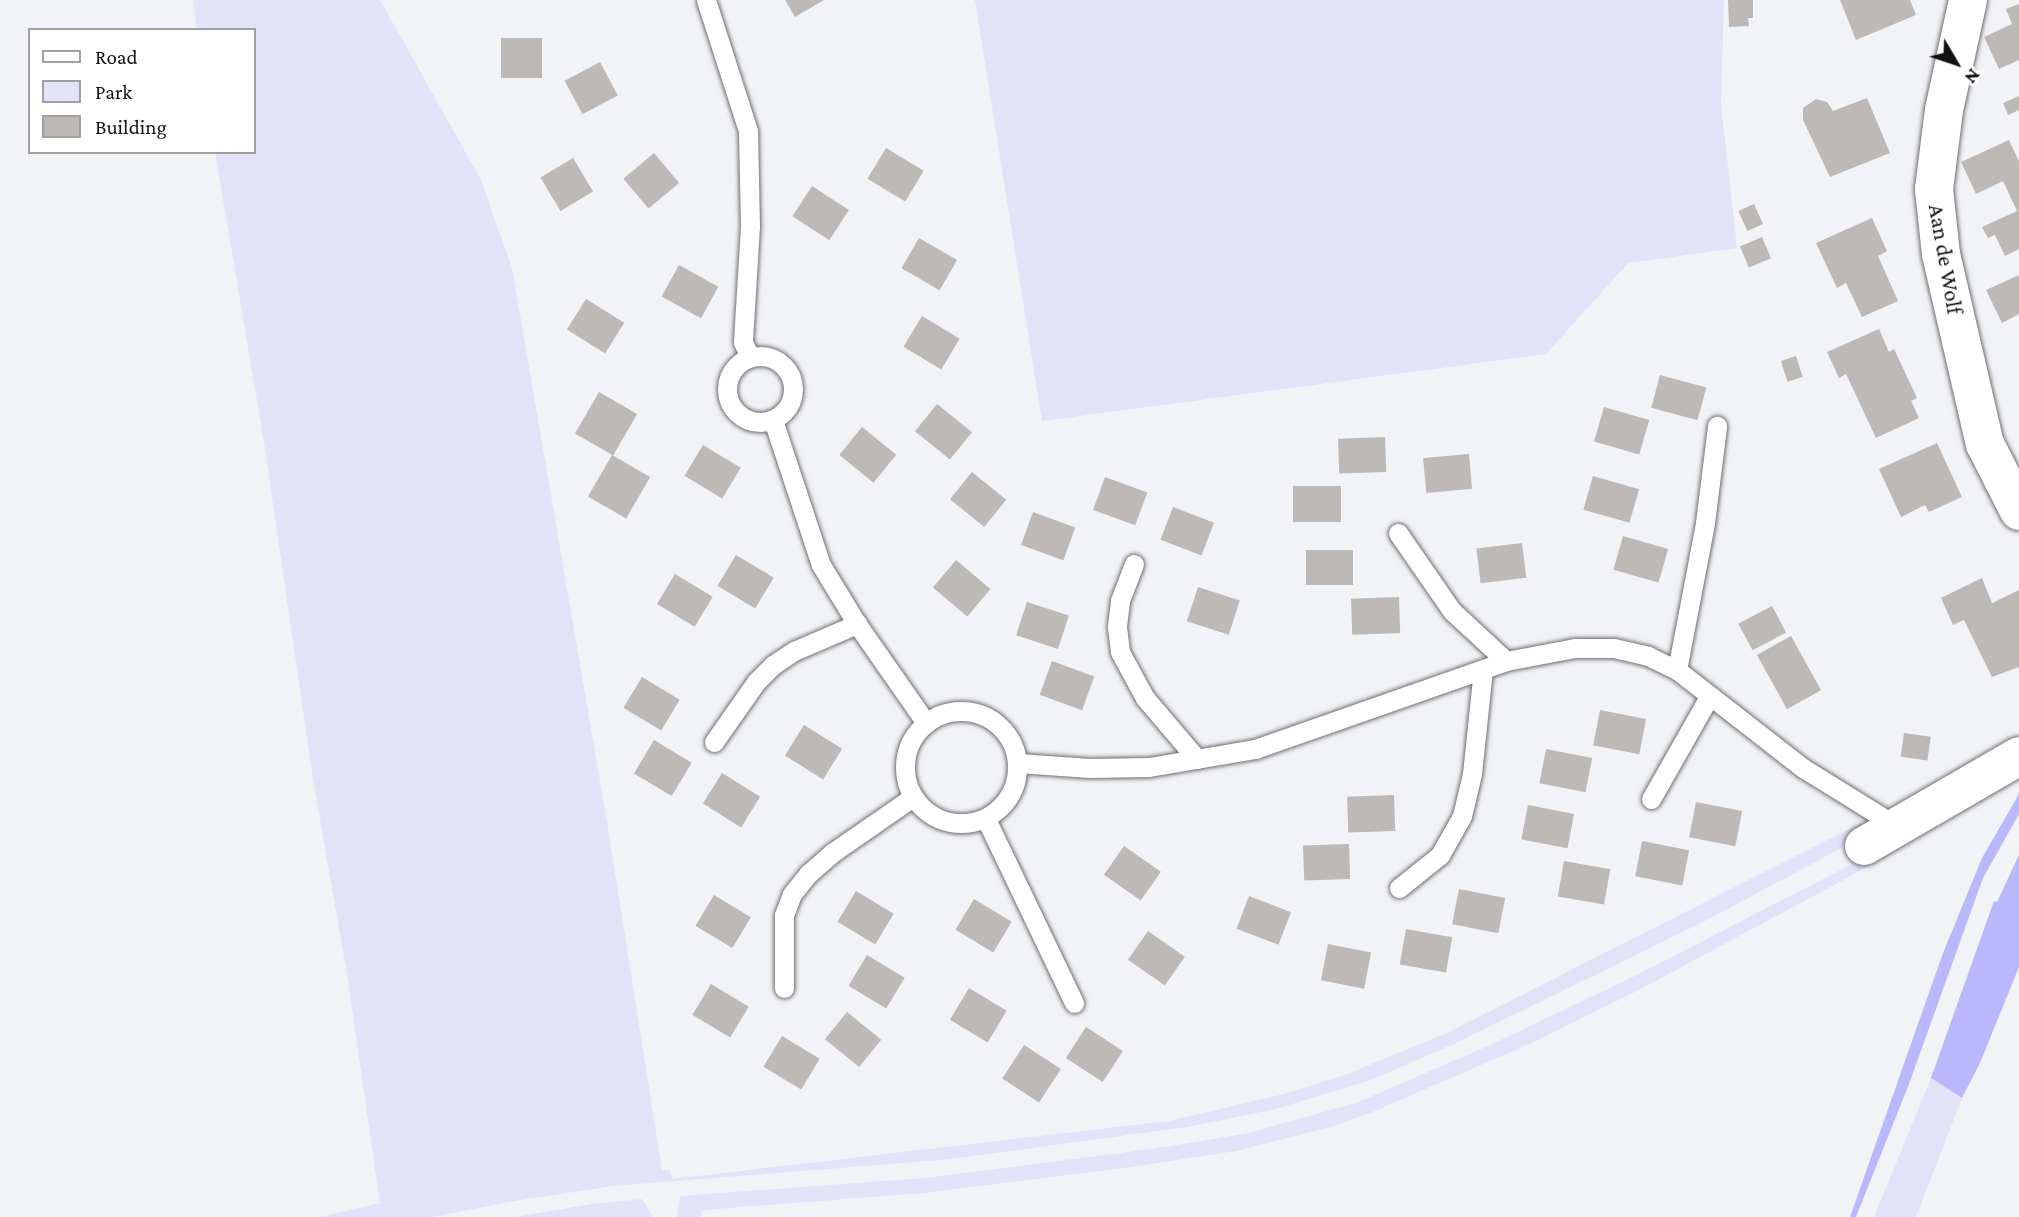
<!DOCTYPE html>
<style>
body{margin:0}
#map{position:relative;width:2019px;height:1217px;overflow:hidden;background:#f2f3f7;font-family:"Crimson Pro",serif}
div>[style]{position:absolute}
.green>*{inset:0;background:#e2e2f8}
.forest>*{inset:0;background:#b9b8fd}
.building>*{inset:0;background:#bcb9b7;transform-origin:0 0}
.roads{filter:drop-shadow(0 0 2px #707073) drop-shadow(0 0 2px #707073)}
.service>*{height:19px;margin:-9.5px;padding:0 9.5px;transform-origin:9.5px;border-radius:9.5px;background:#fff}
.service>.ring{margin:-9.5px;padding:0;box-sizing:content-box;background:none;border:19px solid #fff;border-radius:50%}
.minor>*{height:38px;margin:-19px;padding:0 19px;transform-origin:19px;border-radius:19px;background:#fff}
span{translate:-50% -50%;white-space:nowrap;text-align:center;line-height:1.15;-webkit-text-stroke:5px #fff;paint-order:stroke}
.street-label{font-size:23px;color:#111113}
.legend{position:absolute;left:28px;top:28px;width:228px;height:126px;box-sizing:border-box;background:#fff;border:2px solid #a0a0a1;margin:0;padding:9px 12px;list-style:none;font-size:21px;color:#111113}
.legend li{display:flex;align-items:center;gap:14px;height:35px}
.legend b{width:35px;border:2px solid #a0a0a1}
.north{position:absolute;left:1921px;top:28px;width:70px;height:70px;-webkit-text-stroke:5px #fff;paint-order:stroke;rotate:129deg;font-size:19px;font-weight:700;line-height:28px;text-align:center;color:#111113}
.north::after{content:'';display:block;margin:auto;width:24px;height:32px;background:#111113;clip-path:polygon(50% 0,100% 100%,50% 72%,0 100%)}
</style>
<div id="map">
<div class="green">
<i style="clip-path:polygon(193px 0,380px 0,481px 180px,512px 268px,607px 822px,662px 1170px,670px 1170px,672px 1179px,1169px 1121px,1284px 1094px,1345px 1075px,1447px 1033px,1861px 823px,1864px 828px,1860px 838px,1705px 921px,1458px 1042px,1371px 1080px,1276px 1109px,1187px 1127px,952px 1159px,613px 1186px,514px 1201px,432px 1217px,320px 1217px,380px 1203px,347px 974px,313px 779px,264px 442px,215px 152px,254px 152px,254px 30px,197px 30px)"></i>
<i style="clip-path:polygon(975px 0,1724px 0,1721px 105px,1737px 248px,1628px 263px,1546px 354px,1042px 421px)"></i>
<i style="clip-path:polygon(1934px 822px,1935px 827px,1860px 871px,1637px 991px,1527px 1045px,1370px 1113px,1334px 1126px,1236px 1151px,1118px 1169px,923px 1193px,702px 1210px,701px 1217px,677px 1217px,680px 1196px,924px 1178px,1152px 1149px,1249px 1133px,1356px 1103px,1488px 1046px,1635px 976px)"></i>
<i style="clip-path:polygon(1931px 1078px,1962px 1098px,1916px 1217px,1874px 1217px)"></i>
<i style="clip-path:polygon(642px 1199px,653px 1217px,515px 1217px,592px 1204px)"></i>
</div>
<div class="forest">
<i style="clip-path:polygon(2019px 794px,2019px 814px,1983px 878px,1909px 1084px,1856px 1217px,1850px 1217px,1943px 953px,1982px 858px)"></i>
<i style="clip-path:polygon(2019px 855px,2019px 967px,1980px 1063px,1962px 1098px,1931px 1078px,1994px 901px,1997px 902px)"></i>
</div>
<div class="building">
<i style="clip-path:polygon(785px 0,824px 0,795px 17px)"></i>
<i style="clip-path:polygon(1728px 0,1753px 0,1753px 18px,1748px 18px,1749px 26px,1729px 27px)"></i>
<i style="clip-path:polygon(1840px 0,1910px 0,1916px 15px,1856px 40px)"></i>
<i style="clip-path:polygon(2019px 4px,2019px 60px,1999px 69px,1984px 37px,2012px 24px,2006px 9px)"></i>
<i style="left:542px;top:38px;width:40px;height:41px;rotate:90deg"></i>
<i style="left:600px;top:62px;width:38px;height:40px;rotate:62deg"></i>
<i style="clip-path:polygon(2019px 96px,2019px 110px,2008px 115px,2003px 103px)"></i>
<i style="clip-path:polygon(1867px 98px,1890px 153px,1830px 177px,1803px 120px,1803px 108px,1816px 99px,1827px 102px,1833px 111px)"></i>
<i style="clip-path:polygon(2009px 140px,2019px 161px,2019px 249px,2005px 256px,1995px 235px,1988px 238px,1982px 227px,2017px 211px,2003px 181px,1976px 194px,1961px 162px)"></i>
<i style="left:886px;top:148px;width:44px;height:36px;rotate:31deg"></i>
<i style="left:654px;top:153px;width:39px;height:40px;rotate:50deg"></i>
<i style="left:573px;top:158px;width:39px;height:38px;rotate:59deg"></i>
<i style="left:812px;top:186px;width:44px;height:36px;rotate:33deg"></i>
<i style="left:1754px;top:204px;width:22px;height:17px;rotate:66deg"></i>
<i style="clip-path:polygon(1872px 218px,1887px 251px,1878px 256px,1898px 301px,1862px 317px,1846px 283px,1837px 288px,1816px 243px)"></i>
<i style="left:1762px;top:237px;width:23px;height:24px;rotate:67deg"></i>
<i style="left:919px;top:238px;width:44px;height:35px;rotate:30deg"></i>
<i style="left:679px;top:265px;width:45px;height:36px;rotate:29deg"></i>
<i style="clip-path:polygon(2019px 275px,2019px 314px,2002px 323px,1986px 290px)"></i>
<i style="left:586px;top:299px;width:45px;height:36px;rotate:32deg"></i>
<i style="left:922px;top:316px;width:44px;height:36px;rotate:31deg"></i>
<i style="clip-path:polygon(1879px 329px,1889px 352px,1894px 349px,1917px 398px,1911px 401px,1919px 418px,1876px 438px,1846px 374px,1839px 378px,1827px 352px)"></i>
<i style="left:1796px;top:356px;width:22px;height:16px;rotate:72deg"></i>
<i style="left:1660px;top:375px;width:48px;height:34px;rotate:15deg"></i>
<i style="left:599px;top:392px;width:44px;height:48px;rotate:30deg"></i>
<i style="left:937px;top:404px;width:45px;height:35px;rotate:39deg"></i>
<i style="left:1604px;top:407px;width:47px;height:36px;rotate:16deg"></i>
<i style="left:862px;top:427px;width:44px;height:36px;rotate:39deg"></i>
<i style="left:1385px;top:437px;width:35px;height:47px;rotate:88deg"></i>
<i style="clip-path:polygon(1937px 443px,1962px 497px,1929px 512px,1925px 505px,1901px 517px,1879px 469px)"></i>
<i style="left:703px;top:445px;width:44px;height:36px;rotate:31deg"></i>
<i style="left:1469px;top:454px;width:35px;height:46px;rotate:85deg"></i>
<i style="left:612px;top:455px;width:44px;height:48px;rotate:30deg"></i>
<i style="left:972px;top:472px;width:44px;height:35px;rotate:39deg"></i>
<i style="left:1593px;top:476px;width:48px;height:35px;rotate:16deg"></i>
<i style="left:1105px;top:477px;width:45px;height:35px;rotate:20deg"></i>
<i style="left:1341px;top:486px;width:36px;height:48px;rotate:90deg"></i>
<i style="left:1173px;top:507px;width:44px;height:35px;rotate:21deg"></i>
<i style="left:1033px;top:512px;width:45px;height:35px;rotate:20deg"></i>
<i style="left:1623px;top:536px;width:47px;height:35px;rotate:16deg"></i>
<i style="left:1522px;top:543px;width:35px;height:46px;rotate:83deg"></i>
<i style="left:1306px;top:550px;width:47px;height:35px"></i>
<i style="left:736px;top:555px;width:44px;height:36px;rotate:31deg"></i>
<i style="left:956px;top:560px;width:45px;height:36px;rotate:40deg"></i>
<i style="left:675px;top:574px;width:44px;height:35px;rotate:31deg"></i>
<i style="clip-path:polygon(1982px 578px,1992px 603px,2019px 590px,2019px 667px,1992px 677px,1964px 620px,1953px 625px,1941px 598px)"></i>
<i style="left:1198px;top:587px;width:44px;height:36px;rotate:18deg"></i>
<i style="left:1399px;top:597px;width:36px;height:48px;rotate:88deg"></i>
<i style="left:1027px;top:602px;width:44px;height:35px;rotate:18deg"></i>
<i style="left:1772px;top:606px;width:30px;height:38px;rotate:62deg"></i>
<i style="left:1791px;top:636px;width:62px;height:39px;rotate:61deg"></i>
<i style="left:1052px;top:661px;width:45px;height:36px;rotate:20deg"></i>
<i style="left:642px;top:677px;width:44px;height:36px;rotate:31deg"></i>
<i style="left:1600px;top:710px;width:47px;height:36px;rotate:11deg"></i>
<i style="left:804px;top:725px;width:45px;height:36px;rotate:32deg"></i>
<i style="left:1904px;top:733px;width:27px;height:24px;rotate:8deg"></i>
<i style="left:654px;top:740px;width:44px;height:39px;rotate:31deg"></i>
<i style="left:1546px;top:749px;width:47px;height:35px;rotate:11deg"></i>
<i style="left:722px;top:773px;width:45px;height:36px;rotate:32deg"></i>
<i style="left:1394px;top:795px;width:36px;height:47px;rotate:88deg"></i>
<i style="left:1696px;top:802px;width:47px;height:36px;rotate:11deg"></i>
<i style="left:1528px;top:805px;width:47px;height:35px;rotate:11deg"></i>
<i style="left:1642px;top:841px;width:48px;height:36px;rotate:11deg"></i>
<i style="left:1349px;top:844px;width:35px;height:46px;rotate:88deg"></i>
<i style="left:1124px;top:846px;width:45px;height:35px;rotate:35deg"></i>
<i style="left:1564px;top:861px;width:47px;height:36px;rotate:10deg"></i>
<i style="left:1459px;top:889px;width:47px;height:36px;rotate:11deg"></i>
<i style="left:856px;top:891px;width:44px;height:36px;rotate:31deg"></i>
<i style="left:714px;top:895px;width:43px;height:36px;rotate:31deg"></i>
<i style="left:1249px;top:896px;width:45px;height:35px;rotate:21deg"></i>
<i style="left:974px;top:899px;width:44px;height:36px;rotate:31deg"></i>
<i style="left:1406px;top:929px;width:47px;height:36px;rotate:10deg"></i>
<i style="left:1148px;top:931px;width:45px;height:35px;rotate:35deg"></i>
<i style="left:1328px;top:944px;width:44px;height:37px;rotate:11deg"></i>
<i style="left:867px;top:955px;width:44px;height:36px;rotate:31deg"></i>
<i style="left:711px;top:984px;width:44px;height:36px;rotate:31deg"></i>
<i style="left:969px;top:988px;width:44px;height:37px;rotate:31deg"></i>
<i style="left:847px;top:1012px;width:44px;height:35px;rotate:39deg"></i>
<i style="left:1086px;top:1027px;width:44px;height:37px;rotate:33deg"></i>
<i style="left:782px;top:1036px;width:44px;height:36px;rotate:31deg"></i>
<i style="left:1024px;top:1045px;width:44px;height:40px;rotate:33deg"></i>
</div>
<div class="roads">
<div class="service">
<i style="left:706px;top:0;width:138px;rotate:72.2deg"></i>
<i style="left:748px;top:131px;width:95px;rotate:88.8deg"></i>
<i style="left:750px;top:226px;width:116px;rotate:93.5deg"></i>
<i style="left:743px;top:342px;width:17px;rotate:65deg"></i>
<i class="ring" style="left:727px;top:356px;width:47px;height:47px"></i>
<i style="left:773px;top:420px;width:153px;rotate:71.7deg"></i>
<i style="left:821px;top:565px;width:69px;rotate:58.6deg"></i>
<i style="left:857px;top:624px;width:121px;rotate:55.1deg"></i>
<i style="left:1398px;top:533px;width:95px;rotate:55.3deg"></i>
<i style="left:1452px;top:611px;width:74px;rotate:42.8deg"></i>
<i style="left:1134px;top:564px;width:40px;rotate:111deg"></i>
<i style="left:1120px;top:601px;width:26px;rotate:97deg"></i>
<i style="left:1117px;top:627px;width:25px;rotate:83deg"></i>
<i style="left:1120px;top:652px;width:52px;rotate:61.5deg"></i>
<i style="left:1145px;top:698px;width:80px;rotate:49.6deg"></i>
<i style="left:1677px;top:670px;width:150px;rotate:-79.2deg"></i>
<i style="left:1705px;top:523px;width:98px;rotate:-82.9deg"></i>
<i class="ring" style="left:905px;top:711px;width:93px;height:93px"></i>
<i style="left:714px;top:742px;width:73px;rotate:-55deg"></i>
<i style="left:756px;top:682px;width:24px;rotate:-45deg"></i>
<i style="left:773px;top:665px;width:25px;rotate:-34deg"></i>
<i style="left:794px;top:651px;width:69px;rotate:-23.2deg"></i>
<i style="left:1018px;top:763px;width:72px;rotate:4deg"></i>
<i style="left:1090px;top:768px;width:59px;rotate:-1deg"></i>
<i style="left:1149px;top:767px;width:108px;rotate:-9.6deg"></i>
<i style="left:1255px;top:749px;width:266px;rotate:-19.3deg"></i>
<i style="left:1506px;top:661px;width:70px;rotate:-10.7deg"></i>
<i style="left:1575px;top:648px;width:39px"></i>
<i style="left:1614px;top:648px;width:35px;rotate:13deg"></i>
<i style="left:1648px;top:656px;width:32px;rotate:26deg"></i>
<i style="left:1677px;top:670px;width:160px;rotate:37.9deg"></i>
<i style="left:1803px;top:768px;width:112px;rotate:31.8deg"></i>
<i style="left:1651px;top:799px;width:117px;rotate:-60.4deg"></i>
<i style="left:986px;top:819px;width:204px;rotate:64.4deg"></i>
<i style="left:1399px;top:888px;width:53px;rotate:-38.8deg"></i>
<i style="left:1440px;top:855px;width:45px;rotate:-60.6deg"></i>
<i style="left:1462px;top:816px;width:43px;rotate:-76.6deg"></i>
<i style="left:1472px;top:774px;width:105px;rotate:-84deg"></i>
<i style="left:784px;top:988px;width:73px;rotate:-90deg"></i>
<i style="left:784px;top:915px;width:22px;rotate:-69deg"></i>
<i style="left:792px;top:894px;width:26px;rotate:-51deg"></i>
<i style="left:808px;top:874px;width:32px;rotate:-41deg"></i>
<i style="left:832px;top:853px;width:98px;rotate:-34.7deg"></i>
</div>
<div class="minor">
<i style="left:1968px;top:0;width:113px;rotate:102.3deg"></i>
<i style="left:1944px;top:110px;width:80px;rotate:97.2deg"></i>
<i style="left:1934px;top:189px;width:65px;rotate:83.9deg"></i>
<i style="left:1941px;top:254px;width:195px;rotate:77deg"></i>
<i style="left:1985px;top:444px;width:75px;rotate:63.1deg"></i>
<i style="left:1864px;top:846px;width:179px;rotate:-30.1deg"></i>
</div>
</div>
<div class="street-label">
<span style="left:1946px;top:259px;rotate:80deg">Aan de Wolf</span>
</div>
<ul class="legend">
<li><b style="height:9px;background:#fff"></b>Road</li>
<li><b style="height:19px;background:#e2e2f8"></b>Park</li>
<li><b style="height:19px;background:#bcb9b7"></b>Building</li>
</ul>
<div class="north">N</div>
</div>
